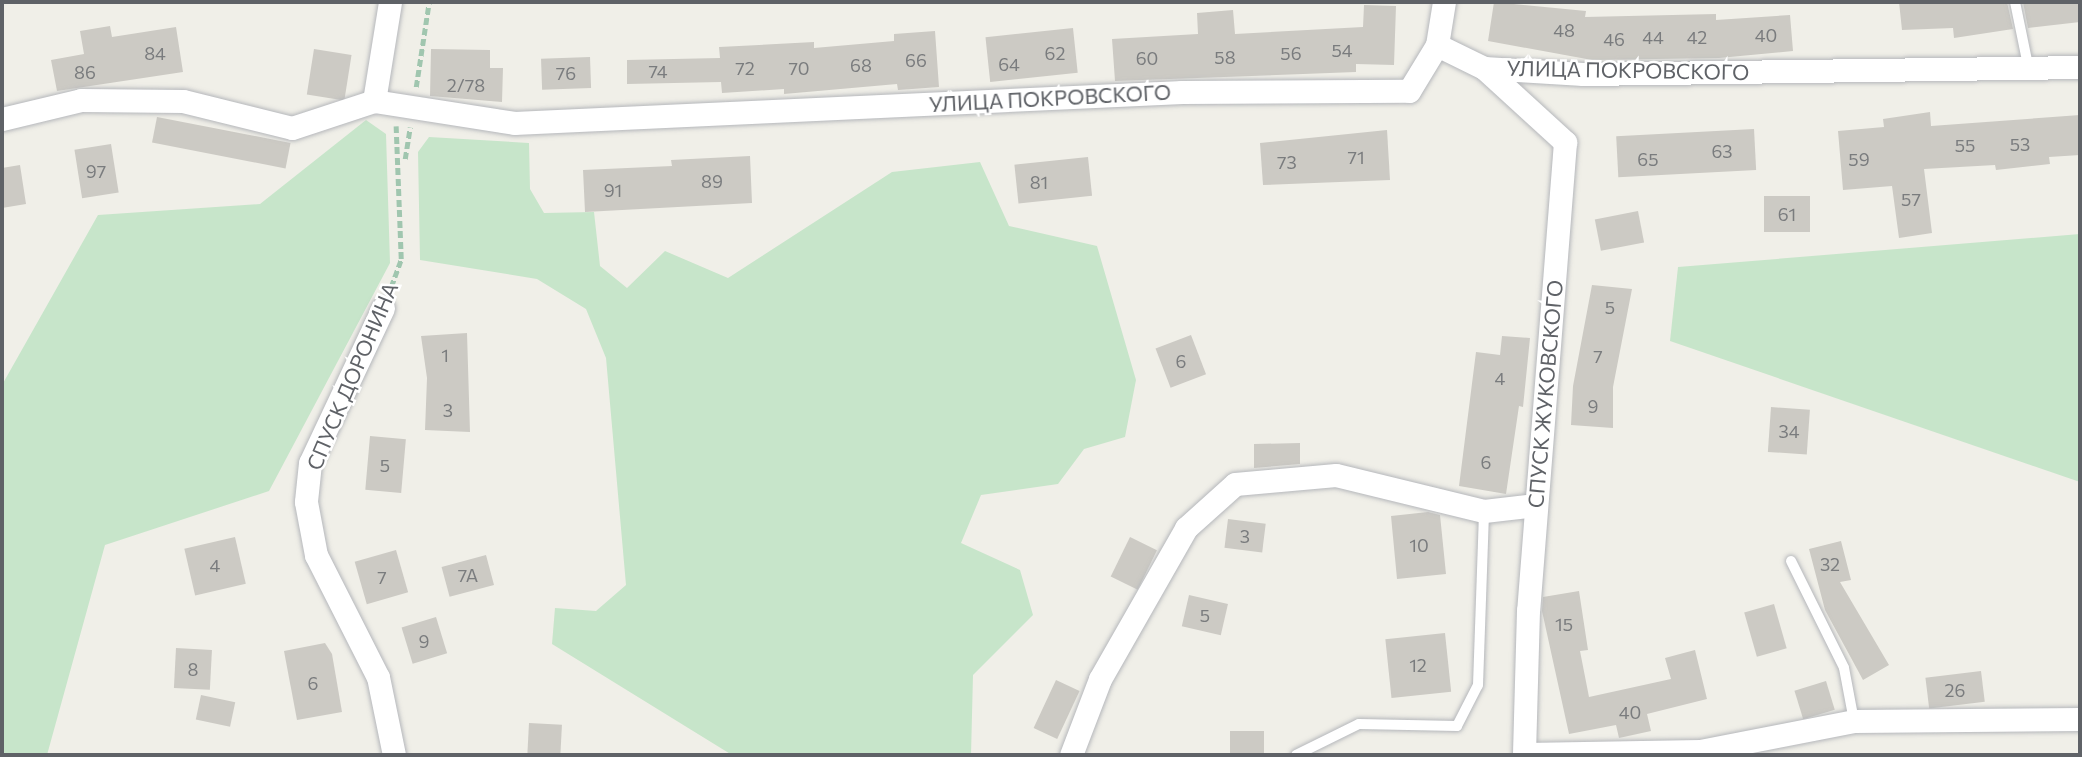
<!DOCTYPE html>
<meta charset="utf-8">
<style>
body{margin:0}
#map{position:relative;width:2082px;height:757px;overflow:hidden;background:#f0efe8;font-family:Commissioner,sans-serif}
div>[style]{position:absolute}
.green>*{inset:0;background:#c7e5ca}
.building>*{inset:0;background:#cccac4;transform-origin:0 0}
.path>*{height:4.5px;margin-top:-2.25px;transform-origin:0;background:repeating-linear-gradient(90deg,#a0c6af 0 7px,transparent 0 10.5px)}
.roads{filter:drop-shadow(0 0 2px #b5b7bb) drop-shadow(0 0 2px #b5b7bb)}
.service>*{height:10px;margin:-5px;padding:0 5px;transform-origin:5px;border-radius:5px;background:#fff}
.minor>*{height:23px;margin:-11.5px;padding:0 11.5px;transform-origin:11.5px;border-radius:11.5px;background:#fff}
span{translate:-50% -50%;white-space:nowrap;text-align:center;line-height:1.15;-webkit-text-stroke:5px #fff;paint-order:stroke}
.number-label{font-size:18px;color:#7a7c7e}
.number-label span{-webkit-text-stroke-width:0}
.street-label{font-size:21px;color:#5f6267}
.frame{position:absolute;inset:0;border:4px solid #5f6267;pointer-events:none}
</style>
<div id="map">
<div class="green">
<i style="clip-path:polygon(366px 120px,386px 134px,390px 263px,269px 491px,105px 545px,47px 755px,2px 755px,2px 385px,98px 215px,260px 204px)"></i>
<i style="clip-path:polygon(429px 137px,529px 143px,530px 189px,544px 213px,594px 212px,600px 266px,627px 288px,665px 251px,728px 278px,892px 172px,980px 162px,1009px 226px,1097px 246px,1136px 380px,1125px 437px,1084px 449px,1058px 484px,981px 495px,961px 543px,1020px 570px,1033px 615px,973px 675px,971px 755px,732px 755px,552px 644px,555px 608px,596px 611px,626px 585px,606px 358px,586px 309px,537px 279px,420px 260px,418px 152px)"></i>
<i style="clip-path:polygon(2080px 234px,2080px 482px,1670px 341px,1678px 267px)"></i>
</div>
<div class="building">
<i style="clip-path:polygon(1494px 2px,1586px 11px,1585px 17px,1716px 14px,1716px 20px,1790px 15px,1793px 51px,1719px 58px,1592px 60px,1488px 41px)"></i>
<i style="clip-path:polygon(1899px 2px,2007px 2px,2013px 29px,1954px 38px,1953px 28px,1902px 30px)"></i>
<i style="clip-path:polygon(2023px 2px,2080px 2px,2080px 22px,2028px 28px)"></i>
<i style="clip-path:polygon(1364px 5px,1396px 6px,1394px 65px,1356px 64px,1356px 72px,1115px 81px,1112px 39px,1198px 34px,1197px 13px,1233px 10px,1235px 34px,1363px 27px)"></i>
<i style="clip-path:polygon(110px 26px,112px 37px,176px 27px,183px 72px,57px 91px,51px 60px,84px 54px,80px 31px)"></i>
<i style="left:1073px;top:28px;width:45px;height:88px;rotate:84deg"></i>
<i style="clip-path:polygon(935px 31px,939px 87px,898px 90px,897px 84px,784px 94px,784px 89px,722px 93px,721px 82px,627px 84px,627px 60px,720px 58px,719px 47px,814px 42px,814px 48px,894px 41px,894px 34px)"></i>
<i style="left:314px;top:49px;width:38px;height:46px;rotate:9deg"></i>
<i style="clip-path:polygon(431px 49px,490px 50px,490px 68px,503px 68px,502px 102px,430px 96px)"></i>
<i style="left:590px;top:57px;width:31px;height:49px;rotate:88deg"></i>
<i style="clip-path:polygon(1930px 112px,1931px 126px,2080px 115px,2080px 155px,2049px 157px,2050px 164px,1996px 170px,1995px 165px,1924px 169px,1932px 233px,1899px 238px,1892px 186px,1843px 190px,1838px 131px,1884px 127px,1883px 119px)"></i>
<i style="left:157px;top:117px;width:136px;height:26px;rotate:11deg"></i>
<i style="left:1754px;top:129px;width:41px;height:138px;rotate:87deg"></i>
<i style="clip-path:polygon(1387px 130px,1390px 180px,1263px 185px,1260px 143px)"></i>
<i style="left:111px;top:144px;width:49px;height:37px;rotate:81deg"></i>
<i style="clip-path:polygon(750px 156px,752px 203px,585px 212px,583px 170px,672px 166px,671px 160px)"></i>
<i style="left:1088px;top:157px;width:39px;height:74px;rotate:84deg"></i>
<i style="clip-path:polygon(20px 165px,26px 204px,2px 208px,2px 168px)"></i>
<i style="left:1764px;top:196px;width:46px;height:36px"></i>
<i style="left:1638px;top:211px;width:32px;height:44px;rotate:79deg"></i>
<i style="clip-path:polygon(1592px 285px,1632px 289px,1613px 387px,1613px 428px,1571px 425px,1573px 386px)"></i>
<i style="clip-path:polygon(467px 333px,470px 432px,425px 430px,427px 378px,421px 336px)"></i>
<i style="left:1191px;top:335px;width:42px;height:38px;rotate:69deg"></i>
<i style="clip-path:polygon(1502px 336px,1530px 338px,1523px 407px,1519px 406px,1506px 494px,1459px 486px,1476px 352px,1500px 355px)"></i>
<i style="left:1771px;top:407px;width:39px;height:45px;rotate:4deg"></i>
<i style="left:370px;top:436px;width:36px;height:54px;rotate:5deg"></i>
<i style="clip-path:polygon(1300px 443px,1300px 464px,1254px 468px,1254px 444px)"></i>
<i style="clip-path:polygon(1428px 512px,1440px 515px,1446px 574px,1397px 579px,1391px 516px)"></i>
<i style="left:1228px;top:519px;width:38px;height:29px;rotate:7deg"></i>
<i style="left:235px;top:537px;width:48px;height:52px;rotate:77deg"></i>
<i style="left:1130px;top:537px;width:30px;height:44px;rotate:26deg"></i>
<i style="clip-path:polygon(1841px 541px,1851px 580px,1840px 582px,1889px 665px,1863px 680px,1825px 610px,1809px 549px)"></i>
<i style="left:396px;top:550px;width:44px;height:43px;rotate:74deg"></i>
<i style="left:486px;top:555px;width:31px;height:46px;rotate:75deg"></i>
<i style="clip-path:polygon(1579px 591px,1588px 650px,1580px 651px,1589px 697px,1671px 679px,1665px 658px,1695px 650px,1707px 699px,1647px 714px,1651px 731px,1619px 738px,1616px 725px,1569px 734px,1542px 611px,1543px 597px)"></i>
<i style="left:1189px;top:595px;width:40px;height:32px;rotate:13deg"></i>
<i style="left:1774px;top:604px;width:46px;height:31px;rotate:74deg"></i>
<i style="left:436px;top:617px;width:38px;height:36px;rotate:73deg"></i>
<i style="left:1445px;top:633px;width:59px;height:60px;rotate:84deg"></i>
<i style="clip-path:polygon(325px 643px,332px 654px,342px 712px,297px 720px,284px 651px)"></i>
<i style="left:176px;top:648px;width:36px;height:40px;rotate:3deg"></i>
<i style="left:1981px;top:671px;width:31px;height:56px;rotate:83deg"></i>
<i style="left:1056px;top:680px;width:26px;height:53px;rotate:25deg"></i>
<i style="left:1826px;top:681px;width:30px;height:33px;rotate:73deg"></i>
<i style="left:201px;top:695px;width:35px;height:25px;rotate:12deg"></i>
<i style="left:529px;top:723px;width:33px;height:32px;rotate:3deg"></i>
<i style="left:1230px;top:731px;width:34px;height:24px"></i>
</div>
<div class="path">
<i style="left:416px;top:87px;width:86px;rotate:-81.3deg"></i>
<i style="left:405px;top:159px;width:32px;rotate:-81deg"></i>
<i style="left:391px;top:287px;width:30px;rotate:-70deg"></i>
<i style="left:401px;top:259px;width:133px;rotate:-92.2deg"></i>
</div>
<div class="roads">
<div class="service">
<i style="left:2015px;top:2px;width:69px;rotate:78.4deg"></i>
<i style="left:1791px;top:561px;width:119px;rotate:63.6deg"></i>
<i style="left:1844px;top:668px;width:54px;rotate:79.3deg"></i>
<i style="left:1296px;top:755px;width:70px;rotate:-26.2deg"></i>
<i style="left:1359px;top:724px;width:98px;rotate:1.2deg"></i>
<i style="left:1457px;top:726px;width:46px;rotate:-62.9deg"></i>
<i style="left:1478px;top:685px;width:174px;rotate:-88deg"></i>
</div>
<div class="minor">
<i style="left:1437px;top:45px;width:44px;rotate:-80.8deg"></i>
<i style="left:1484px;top:68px;width:110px;rotate:42.4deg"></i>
<i style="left:1565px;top:142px;width:469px;rotate:94.5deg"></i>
<i style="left:1528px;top:610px;width:145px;rotate:91.6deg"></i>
<i style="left:374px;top:101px;width:100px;rotate:-80.8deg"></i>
<i style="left:2px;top:119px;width:81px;rotate:-13.5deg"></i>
<i style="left:81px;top:100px;width:102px;rotate:0.6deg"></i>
<i style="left:183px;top:101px;width:112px;rotate:13.9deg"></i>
<i style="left:292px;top:128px;width:86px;rotate:-18.2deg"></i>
<i style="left:374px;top:101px;width:142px;rotate:8.9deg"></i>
<i style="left:514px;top:123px;width:669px;rotate:-2.66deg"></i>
<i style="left:1182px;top:92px;width:227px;rotate:-0.3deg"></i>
<i style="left:1409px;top:91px;width:54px;rotate:-58.7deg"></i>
<i style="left:1437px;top:45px;width:52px;rotate:26.1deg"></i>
<i style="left:1484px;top:68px;width:99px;rotate:3.5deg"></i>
<i style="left:1583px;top:74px;width:497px;rotate:-0.8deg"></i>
<i style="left:383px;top:308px;width:171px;rotate:115.2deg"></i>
<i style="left:310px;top:463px;width:39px;rotate:96deg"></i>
<i style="left:306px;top:502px;width:54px;rotate:79.3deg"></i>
<i style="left:316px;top:555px;width:137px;rotate:63.1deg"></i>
<i style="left:378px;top:677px;width:80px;rotate:78.4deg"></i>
<i style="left:1525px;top:754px;width:175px;rotate:-1deg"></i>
<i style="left:1700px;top:751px;width:157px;rotate:-11deg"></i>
<i style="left:1854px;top:721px;width:226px;rotate:-0.5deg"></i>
<i style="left:1071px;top:755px;width:81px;rotate:-69.1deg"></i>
<i style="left:1100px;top:679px;width:174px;rotate:-60.3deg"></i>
<i style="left:1186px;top:528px;width:66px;rotate:-41.9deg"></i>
<i style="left:1235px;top:484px;width:101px;rotate:-5.1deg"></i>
<i style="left:1336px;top:475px;width:152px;rotate:13.7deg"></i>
<i style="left:1484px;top:511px;width:52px;rotate:-6.6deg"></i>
</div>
</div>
<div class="number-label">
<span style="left:1564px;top:30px">48</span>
<span style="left:1766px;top:35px">40</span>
<span style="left:1653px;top:37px">44</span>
<span style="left:1697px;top:37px">42</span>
<span style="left:1614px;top:39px">46</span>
<span style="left:1342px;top:50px">54</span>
<span style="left:155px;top:53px">84</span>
<span style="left:1055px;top:53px">62</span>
<span style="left:1291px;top:53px">56</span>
<span style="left:1225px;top:57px">58</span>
<span style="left:1147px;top:58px">60</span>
<span style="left:916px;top:60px">66</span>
<span style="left:1009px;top:64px">64</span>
<span style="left:861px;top:65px">68</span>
<span style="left:745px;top:68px">72</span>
<span style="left:799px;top:68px">70</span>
<span style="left:658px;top:71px">74</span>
<span style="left:85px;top:72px">86</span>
<span style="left:566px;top:73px">76</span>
<span style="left:466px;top:85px">2/78</span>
<span style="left:2020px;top:144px">53</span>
<span style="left:1965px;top:145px">55</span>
<span style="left:1722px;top:151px">63</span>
<span style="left:1356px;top:157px">71</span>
<span style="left:1648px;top:159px">65</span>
<span style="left:1859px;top:159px">59</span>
<span style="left:1287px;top:162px">73</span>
<span style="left:96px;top:171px">97</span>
<span style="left:712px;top:181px">89</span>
<span style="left:1039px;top:182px">81</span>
<span style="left:613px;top:190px">91</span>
<span style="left:1911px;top:199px">57</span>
<span style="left:1787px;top:214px">61</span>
<span style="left:1610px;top:307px">5</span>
<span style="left:445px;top:355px">1</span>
<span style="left:1598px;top:356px">7</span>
<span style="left:1181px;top:361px">6</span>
<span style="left:1500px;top:378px">4</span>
<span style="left:1593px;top:406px">9</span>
<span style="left:448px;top:410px">3</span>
<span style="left:1789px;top:431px">34</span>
<span style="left:1486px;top:462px">6</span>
<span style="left:385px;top:465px">5</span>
<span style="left:1245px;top:536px">3</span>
<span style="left:1419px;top:545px">10</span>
<span style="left:1830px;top:564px">32</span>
<span style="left:215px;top:565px">4</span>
<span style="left:468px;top:575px">7А</span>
<span style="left:382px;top:577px">7</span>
<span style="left:1205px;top:615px">5</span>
<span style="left:1564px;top:624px">15</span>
<span style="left:424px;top:641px">9</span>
<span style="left:1418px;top:665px">12</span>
<span style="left:193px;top:669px">8</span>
<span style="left:313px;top:683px">6</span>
<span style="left:1955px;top:690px">26</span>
<span style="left:1630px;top:712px">40</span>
</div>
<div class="street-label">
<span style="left:1628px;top:70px;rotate:1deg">УЛИЦА ПОКРОВСКОГО</span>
<span style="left:1050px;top:98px;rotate:-3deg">УЛИЦА ПОКРОВСКОГО</span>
<span style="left:352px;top:376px;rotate:-67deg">СПУСК ДОРОНИНА</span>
<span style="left:1545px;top:394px;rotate:-85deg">СПУСК ЖУКОВСКОГО</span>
</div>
<div class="frame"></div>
</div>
